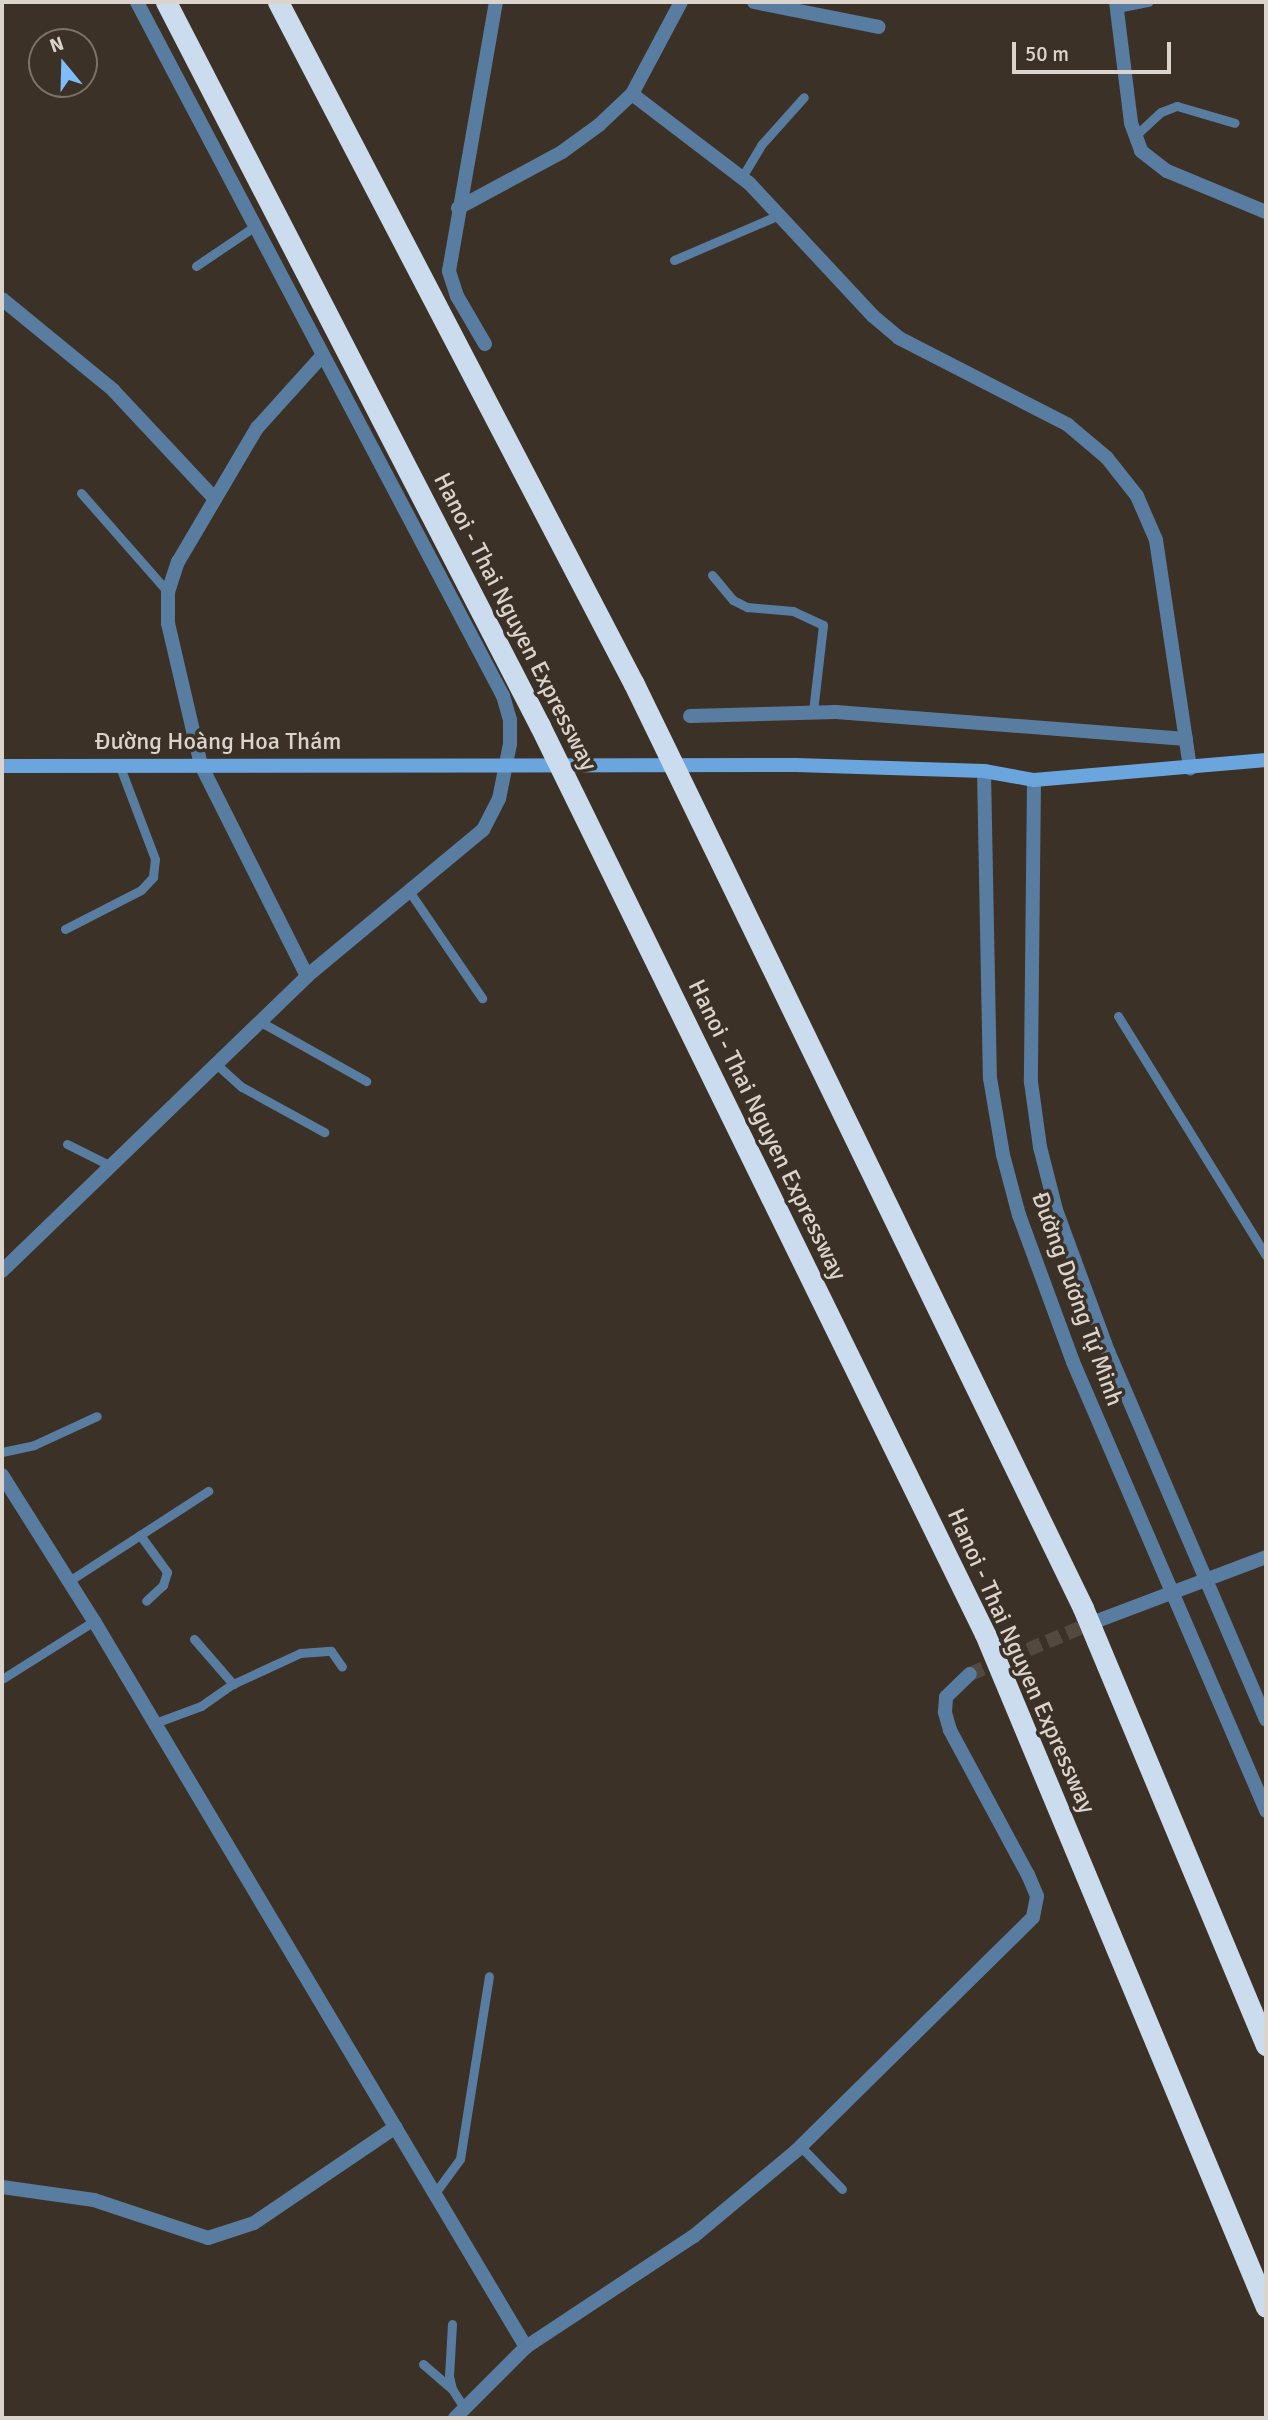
<!DOCTYPE html>
<meta charset="utf-8">
<style>
body{margin:0}
#map{position:relative;width:1268px;height:2420px;overflow:hidden;background:#3c3126;font-family:Signika,sans-serif}
div>[style]{position:absolute}
.minor-tunnel>*{height:14px;margin-top:-7px;transform-origin:0;background:repeating-linear-gradient(90deg,#54493f 0 14px,transparent 0 21px)}
.service>*{height:9px;margin:-4.5px;padding:0 4.5px;transform-origin:4.5px;border-radius:4.5px;background:#587da0}
.minor>*{height:14px;margin:-7px;padding:0 7px;transform-origin:7px;border-radius:7px;background:#587da0}
.tertiary>*{height:14px;margin:-7px;padding:0 7px;transform-origin:7px;border-radius:7px;background:#587da0}
.secondary>*{height:14px;margin:-7px;padding:0 7px;transform-origin:7px;border-radius:7px;background:#6aa5de}
.motorway>*{height:21px;margin:-10.5px;padding:0 10.5px;transform-origin:10.5px;border-radius:10.5px;background:#cadced}
span{translate:-50% -50%;white-space:nowrap;text-align:center;line-height:1.15;-webkit-text-stroke:7px #3c3126;paint-order:stroke}
.street-label{font-size:24px;color:#dbd4cd}
.frame{position:absolute;inset:0;border:4px solid #dbd4cd;pointer-events:none}
.north{position:absolute;left:28px;top:28px;width:70px;height:70px;box-sizing:border-box;background:#3c3126;border:2px solid #7c7269;border-radius:50%;rotate:341deg;font-size:19px;font-weight:700;line-height:28px;text-align:center;color:#dbd4cd}
.north::after{content:'';display:block;margin:auto;width:24px;height:32px;background:#7ebdf9;clip-path:polygon(50% 0,100% 100%,50% 72%,0 100%)}
.scale{position:absolute;left:1012px;top:42px;width:159px;height:32px;box-sizing:border-box;border:4px solid #dbd4cd;border-top:0;padding-left:9px;font-size:21px;line-height:24px;white-space:nowrap;color:#dbd4cd;-webkit-text-stroke:5px #3c3126;paint-order:stroke}
</style>
<div id="map">
<div class="minor-tunnel">
<i style="left:970px;top:1674px;width:138px;rotate:-22.7deg"></i>
</div>
<div class="service">
<i style="left:1117px;top:8px;width:32px;rotate:-11deg"></i>
<i style="left:1135px;top:136px;width:35px;rotate:-43deg"></i>
<i style="left:1161px;top:112px;width:17px;rotate:-21deg"></i>
<i style="left:1177px;top:106px;width:60px;rotate:16.3deg"></i>
<i style="left:742px;top:177px;width:37px;rotate:-59deg"></i>
<i style="left:761px;top:145px;width:64px;rotate:-48.1deg"></i>
<i style="left:674px;top:260px;width:114px;rotate:-23.2deg"></i>
<i style="left:196px;top:266px;width:71px;rotate:-34.1deg"></i>
<i style="left:81px;top:493px;width:132px;rotate:48.7deg"></i>
<i style="left:712px;top:575px;width:33px;rotate:50deg"></i>
<i style="left:733px;top:600px;width:16px;rotate:27deg"></i>
<i style="left:747px;top:607px;width:46px;rotate:5deg"></i>
<i style="left:793px;top:611px;width:33px;rotate:25deg"></i>
<i style="left:823px;top:625px;width:88px;rotate:96.6deg"></i>
<i style="left:409px;top:891px;width:130px;rotate:55.7deg"></i>
<i style="left:65px;top:929px;width:85px;rotate:-27.2deg"></i>
<i style="left:141px;top:890px;width:18px;rotate:-47deg"></i>
<i style="left:153px;top:877px;width:18px;rotate:-84deg"></i>
<i style="left:155px;top:859px;width:102px;rotate:-110.8deg"></i>
<i style="left:1118px;top:1016px;width:282px;rotate:58.3deg"></i>
<i style="left:259px;top:1021px;width:123px;rotate:29.3deg"></i>
<i style="left:215px;top:1063px;width:36px;rotate:42deg"></i>
<i style="left:242px;top:1087px;width:94px;rotate:28.8deg"></i>
<i style="left:67px;top:1144px;width:47px;rotate:26.6deg"></i>
<i style="left:2px;top:1452px;width:33px;rotate:-12deg"></i>
<i style="left:34px;top:1445px;width:69px;rotate:-24.7deg"></i>
<i style="left:140px;top:1535px;width:46px;rotate:53.9deg"></i>
<i style="left:167px;top:1572px;width:14px;rotate:107deg"></i>
<i style="left:163px;top:1585px;width:23px;rotate:137deg"></i>
<i style="left:69px;top:1581px;width:166px;rotate:-32.9deg"></i>
<i style="left:194px;top:1639px;width:60px;rotate:49.1deg"></i>
<i style="left:2px;top:1679px;width:109px;rotate:-32.2deg"></i>
<i style="left:155px;top:1723px;width:49px;rotate:-20.3deg"></i>
<i style="left:201px;top:1706px;width:39px;rotate:-35deg"></i>
<i style="left:233px;top:1684px;width:74px;rotate:-24.8deg"></i>
<i style="left:300px;top:1653px;width:31px;rotate:-4deg"></i>
<i style="left:331px;top:1651px;width:19px;rotate:55deg"></i>
<i style="left:800px;top:2146px;width:60px;rotate:45.7deg"></i>
<i style="left:435px;top:2193px;width:42px;rotate:-53.7deg"></i>
<i style="left:460px;top:2159px;width:185px;rotate:-81deg"></i>
<i style="left:452px;top:2324px;width:52px;rotate:93.3deg"></i>
<i style="left:449px;top:2376px;width:13px;rotate:77deg"></i>
<i style="left:452px;top:2389px;width:24px;rotate:57deg"></i>
<i style="left:423px;top:2364px;width:38px;rotate:41deg"></i>
</div>
<div class="minor">
<i style="left:754px;top:2px;width:127px;rotate:11.3deg"></i>
<i style="left:1116px;top:2px;width:122px;rotate:82.9deg"></i>
<i style="left:1131px;top:123px;width:30px;rotate:70deg"></i>
<i style="left:1141px;top:151px;width:33px;rotate:38deg"></i>
<i style="left:1167px;top:171px;width:107px;rotate:22.5deg"></i>
<i style="left:632px;top:94px;width:147px;rotate:37.3deg"></i>
<i style="left:749px;top:183px;width:182px;rotate:47deg"></i>
<i style="left:873px;top:316px;width:34px;rotate:40deg"></i>
<i style="left:899px;top:338px;width:190px;rotate:27.2deg"></i>
<i style="left:1068px;top:425px;width:51px;rotate:40.2deg"></i>
<i style="left:1107px;top:458px;width:48px;rotate:51.7deg"></i>
<i style="left:1137px;top:496px;width:48px;rotate:66.6deg"></i>
<i style="left:1156px;top:540px;width:231px;rotate:81.5deg"></i>
<i style="left:458px;top:208px;width:118px;rotate:-28.3deg"></i>
<i style="left:562px;top:152px;width:46px;rotate:-36.1deg"></i>
<i style="left:599px;top:125px;width:45px;rotate:-43.2deg"></i>
<i style="left:632px;top:94px;width:104px;rotate:-62deg"></i>
<i style="left:2px;top:299px;width:144px;rotate:39.3deg"></i>
<i style="left:113px;top:390px;width:146px;rotate:46.9deg"></i>
<i style="left:485px;top:344px;width:56px;rotate:-120.3deg"></i>
<i style="left:457px;top:296px;width:26px;rotate:-108deg"></i>
<i style="left:449px;top:271px;width:273px;rotate:-80.1deg"></i>
<i style="left:690px;top:716px;width:146px;rotate:-1.6deg"></i>
<i style="left:836px;top:712px;width:351px;rotate:4.4deg"></i>
<i style="left:307px;top:976px;width:236px;rotate:-116.7deg"></i>
<i style="left:201px;top:765px;width:146px;rotate:-103.1deg"></i>
<i style="left:168px;top:623px;width:31px;rotate:-90deg"></i>
<i style="left:168px;top:592px;width:32px;rotate:-72deg"></i>
<i style="left:178px;top:562px;width:156px;rotate:-59.5deg"></i>
<i style="left:257px;top:428px;width:97px;rotate:-47.9deg"></i>
<i style="left:2px;top:1271px;width:424px;rotate:-44deg"></i>
<i style="left:307px;top:976px;width:229px;rotate:-39.7deg"></i>
<i style="left:483px;top:830px;width:35px;rotate:-63deg"></i>
<i style="left:499px;top:799px;width:56px;rotate:-78.7deg"></i>
<i style="left:510px;top:744px;width:24px;rotate:-90deg"></i>
<i style="left:510px;top:720px;width:25px;rotate:-106deg"></i>
<i style="left:503px;top:696px;width:785px;rotate:-117.81deg"></i>
<i style="left:2px;top:1475px;width:173px;rotate:57.8deg"></i>
<i style="left:94px;top:1621px;width:845px;rotate:59.25deg"></i>
<i style="left:1097px;top:1621px;width:181px;rotate:-20.7deg"></i>
<i style="left:2px;top:2187px;width:93px;rotate:8deg"></i>
<i style="left:94px;top:2200px;width:120px;rotate:18.4deg"></i>
<i style="left:208px;top:2238px;width:48px;rotate:-18.1deg"></i>
<i style="left:254px;top:2223px;width:171px;rotate:-34.1deg"></i>
<i style="left:455px;top:2418px;width:100px;rotate:-45deg"></i>
<i style="left:526px;top:2347px;width:201px;rotate:-33.5deg"></i>
<i style="left:694px;top:2236px;width:133px;rotate:-39.8deg"></i>
<i style="left:796px;top:2151px;width:333px;rotate:-44.6deg"></i>
<i style="left:1033px;top:1917px;width:21px;rotate:-79deg"></i>
<i style="left:1037px;top:1896px;width:23px;rotate:-113deg"></i>
<i style="left:1028px;top:1875px;width:165px;rotate:-118.3deg"></i>
<i style="left:950px;top:1730px;width:19px;rotate:-106deg"></i>
<i style="left:945px;top:1712px;width:15px;rotate:-86deg"></i>
<i style="left:946px;top:1697px;width:33px;rotate:-44deg"></i>
</div>
<div class="tertiary">
<i style="left:984px;top:771px;width:307px;rotate:88.9deg"></i>
<i style="left:990px;top:1078px;width:78px;rotate:80.4deg"></i>
<i style="left:1003px;top:1155px;width:62px;rotate:75.1deg"></i>
<i style="left:1019px;top:1215px;width:157px;rotate:69.8deg"></i>
<i style="left:1073px;top:1362px;width:489px;rotate:66.7deg"></i>
<i style="left:1034px;top:780px;width:302px;rotate:90.6deg"></i>
<i style="left:1031px;top:1082px;width:66px;rotate:82.1deg"></i>
<i style="left:1040px;top:1147px;width:65px;rotate:75.7deg"></i>
<i style="left:1056px;top:1210px;width:150px;rotate:69.8deg"></i>
<i style="left:1108px;top:1351px;width:401px;rotate:66.8deg"></i>
</div>
<div class="secondary">
<i style="left:2px;top:766px;width:794px;rotate:-0.07deg"></i>
<i style="left:796px;top:765px;width:188px;rotate:1.8deg"></i>
<i style="left:984px;top:771px;width:51px;rotate:10.2deg"></i>
<i style="left:1034px;top:780px;width:233px;rotate:-4.9deg"></i>
</div>
<div class="motorway">
<i style="left:166px;top:2px;width:815px;rotate:62.68deg"></i>
<i style="left:540px;top:726px;width:1011px;rotate:63.89deg"></i>
<i style="left:985px;top:1634px;width:729px;rotate:67.34deg"></i>
<i style="left:278px;top:2px;width:769px;rotate:62.44deg"></i>
<i style="left:634px;top:684px;width:1027px;rotate:64.08deg"></i>
<i style="left:1083px;top:1608px;width:474px;rotate:67.3deg"></i>
</div>
<div class="street-label">
<span style="left:515px;top:622px;rotate:63deg">Hanoi - Thai Nguyen Expressway</span>
<span style="left:218px;top:742px">Đường Hoàng Hoa Thám</span>
<span style="left:767px;top:1130px;rotate:64deg">Hanoi - Thai Nguyen Expressway</span>
<span style="left:1077px;top:1299px;rotate:70deg">Đường Dương Tự Minh</span>
<span style="left:1021px;top:1661px;rotate:66deg">Hanoi - Thai Nguyen Expressway</span>
</div>
<div class="frame"></div>
<div class="north">N</div>
<div class="scale">50 m</div>
</div>
